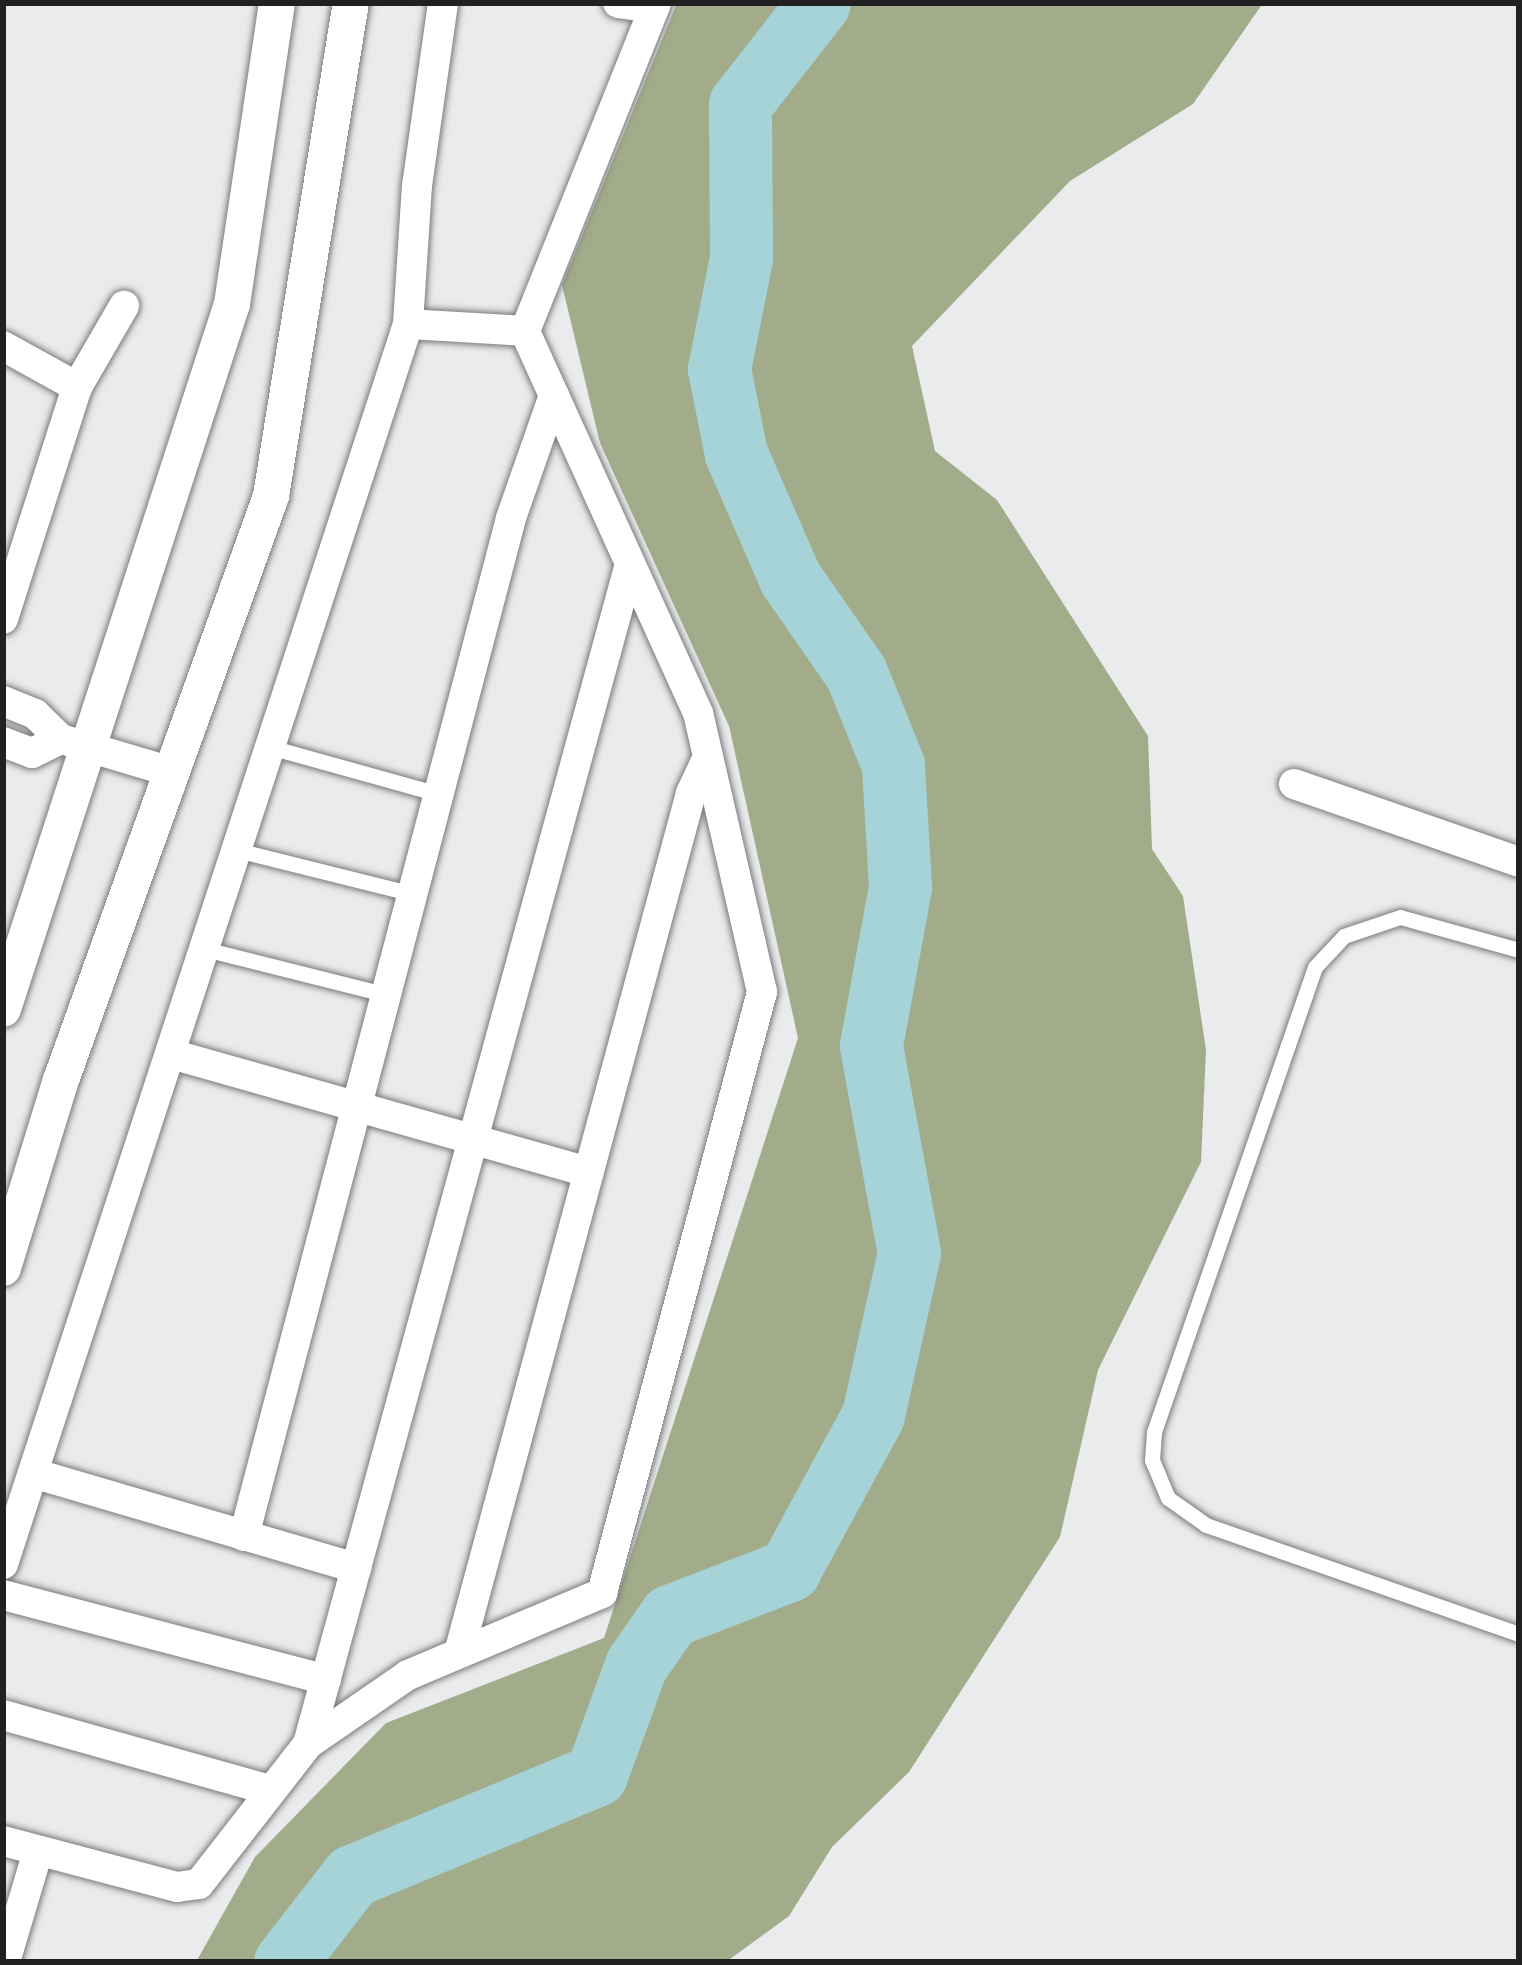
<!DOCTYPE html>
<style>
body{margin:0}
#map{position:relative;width:1522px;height:1965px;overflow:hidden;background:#eaebed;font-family:"IBM Plex Sans",sans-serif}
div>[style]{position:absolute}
.forest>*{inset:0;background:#a3ac8a}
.river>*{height:63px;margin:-31.5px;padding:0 31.5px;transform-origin:31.5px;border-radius:31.5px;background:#a5d3d8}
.roads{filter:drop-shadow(0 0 3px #7a7c7d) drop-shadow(0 0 3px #7a7c7d)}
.service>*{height:15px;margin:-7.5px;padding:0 7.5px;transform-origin:7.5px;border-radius:7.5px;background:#fff}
.minor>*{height:30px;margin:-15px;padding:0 15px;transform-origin:15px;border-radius:15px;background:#fff}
.tertiary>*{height:36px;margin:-18px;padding:0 18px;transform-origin:18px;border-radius:18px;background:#fff}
span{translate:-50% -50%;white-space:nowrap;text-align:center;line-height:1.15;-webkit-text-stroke:12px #fff;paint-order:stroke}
.frame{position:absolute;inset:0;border:6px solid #212122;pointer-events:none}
</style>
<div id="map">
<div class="forest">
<i style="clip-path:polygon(677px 3px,1263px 3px,1193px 104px,1070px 181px,912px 346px,935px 451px,997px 500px,1148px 736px,1152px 849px,1183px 896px,1206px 1050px,1201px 1162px,1098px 1370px,1060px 1537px,909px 1772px,832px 1847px,789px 1916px,726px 1962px,196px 1962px,255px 1857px,386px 1723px,604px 1638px,798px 1038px,729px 726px,600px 443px,562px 285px)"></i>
</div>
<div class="river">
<i style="left:285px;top:1962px;width:109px;rotate:-52.1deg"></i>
<i style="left:352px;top:1876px;width:264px;rotate:-22.5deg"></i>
<i style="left:596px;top:1775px;width:117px;rotate:-70deg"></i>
<i style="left:636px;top:1665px;width:60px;rotate:-55.2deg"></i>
<i style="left:670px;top:1616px;width:128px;rotate:-21.1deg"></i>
<i style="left:789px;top:1570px;width:176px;rotate:-61.5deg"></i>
<i style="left:873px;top:1415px;width:166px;rotate:-77.5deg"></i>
<i style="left:909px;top:1253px;width:211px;rotate:-100.4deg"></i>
<i style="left:871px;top:1045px;width:161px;rotate:-79.6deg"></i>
<i style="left:900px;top:887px;width:122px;rotate:-93.3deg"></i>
<i style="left:893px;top:765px;width:99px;rotate:-111.9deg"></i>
<i style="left:856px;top:673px;width:116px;rotate:-124.8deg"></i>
<i style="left:790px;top:578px;width:135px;rotate:-113.5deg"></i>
<i style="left:736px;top:454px;width:87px;rotate:-101.3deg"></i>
<i style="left:719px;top:369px;width:113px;rotate:-78.8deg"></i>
<i style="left:741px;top:258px;width:154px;rotate:-90.4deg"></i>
<i style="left:740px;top:104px;width:128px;rotate:-52deg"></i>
</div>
<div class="roads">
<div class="service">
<i style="left:270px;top:747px;width:174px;rotate:15.6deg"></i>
<i style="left:237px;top:850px;width:173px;rotate:14deg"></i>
<i style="left:205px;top:949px;width:176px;rotate:14.1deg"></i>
<i style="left:1519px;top:950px;width:123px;rotate:-164.5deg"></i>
<i style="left:1400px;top:917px;width:59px;rotate:161.3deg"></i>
<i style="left:1344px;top:936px;width:42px;rotate:133.1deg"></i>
<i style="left:1315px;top:967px;width:492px;rotate:109.1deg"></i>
<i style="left:1154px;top:1432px;width:28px;rotate:94deg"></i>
<i style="left:1152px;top:1460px;width:41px;rotate:67.2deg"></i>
<i style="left:1168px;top:1498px;width:47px;rotate:35.4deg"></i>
<i style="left:1206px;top:1525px;width:331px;rotate:19.2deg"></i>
</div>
<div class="minor">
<i style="left:618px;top:3px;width:36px;rotate:8deg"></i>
<i style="left:408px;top:324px;width:117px;rotate:3.4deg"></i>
<i style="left:3px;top:346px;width:85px;rotate:29deg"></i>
<i style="left:3px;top:619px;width:244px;rotate:-72.3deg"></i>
<i style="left:77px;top:387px;width:94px;rotate:-59.9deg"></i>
<i style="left:3px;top:701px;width:35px;rotate:22deg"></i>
<i style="left:35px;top:714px;width:36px;rotate:44deg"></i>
<i style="left:61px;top:739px;width:116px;rotate:16.6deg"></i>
<i style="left:3px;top:742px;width:31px;rotate:21deg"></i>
<i style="left:32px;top:753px;width:32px;rotate:-26deg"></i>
<i style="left:1294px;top:784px;width:238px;rotate:19.1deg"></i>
<i style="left:171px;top:1054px;width:434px;rotate:15.8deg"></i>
<i style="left:33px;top:1473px;width:337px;rotate:16.4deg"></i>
<i style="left:244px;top:1536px;width:1052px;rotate:-75.3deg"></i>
<i style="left:511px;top:518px;width:130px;rotate:-70.7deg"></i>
<i style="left:3px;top:1564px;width:1304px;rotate:-71.91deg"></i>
<i style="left:408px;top:324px;width:138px;rotate:-86.3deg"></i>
<i style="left:417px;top:186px;width:185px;rotate:-81.9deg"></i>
<i style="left:3px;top:1595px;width:334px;rotate:14.7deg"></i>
<i style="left:459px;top:1653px;width:891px;rotate:-74.9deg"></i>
<i style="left:691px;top:793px;width:40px;rotate:-65deg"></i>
<i style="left:3px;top:1715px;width:276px;rotate:15.7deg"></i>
<i style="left:308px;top:1744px;width:1223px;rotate:-74.74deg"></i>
<i style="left:3px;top:1841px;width:180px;rotate:14.8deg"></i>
<i style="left:177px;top:1887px;width:22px;rotate:-8deg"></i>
<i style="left:199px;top:1884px;width:177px;rotate:-52.1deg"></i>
<i style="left:308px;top:1744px;width:121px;rotate:-34.6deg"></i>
<i style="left:408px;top:1675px;width:211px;rotate:-22.9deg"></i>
<i style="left:602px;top:1593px;width:622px;rotate:-75.09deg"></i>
<i style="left:762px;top:992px;width:286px;rotate:-102.9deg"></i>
<i style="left:698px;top:713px;width:419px;rotate:-114.4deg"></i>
<i style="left:525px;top:331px;width:353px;rotate:-68.2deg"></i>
<i style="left:5px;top:1962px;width:116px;rotate:-73.4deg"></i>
</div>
<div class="tertiary">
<i style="left:3px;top:1009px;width:741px;rotate:-72.01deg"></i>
<i style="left:232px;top:304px;width:304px;rotate:-81.5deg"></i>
<i style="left:3px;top:1268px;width:197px;rotate:-72.9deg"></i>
<i style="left:61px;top:1080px;width:621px;rotate:-70.22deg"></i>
<i style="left:271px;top:496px;width:499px;rotate:-80.8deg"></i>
</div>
</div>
<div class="frame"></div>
</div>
